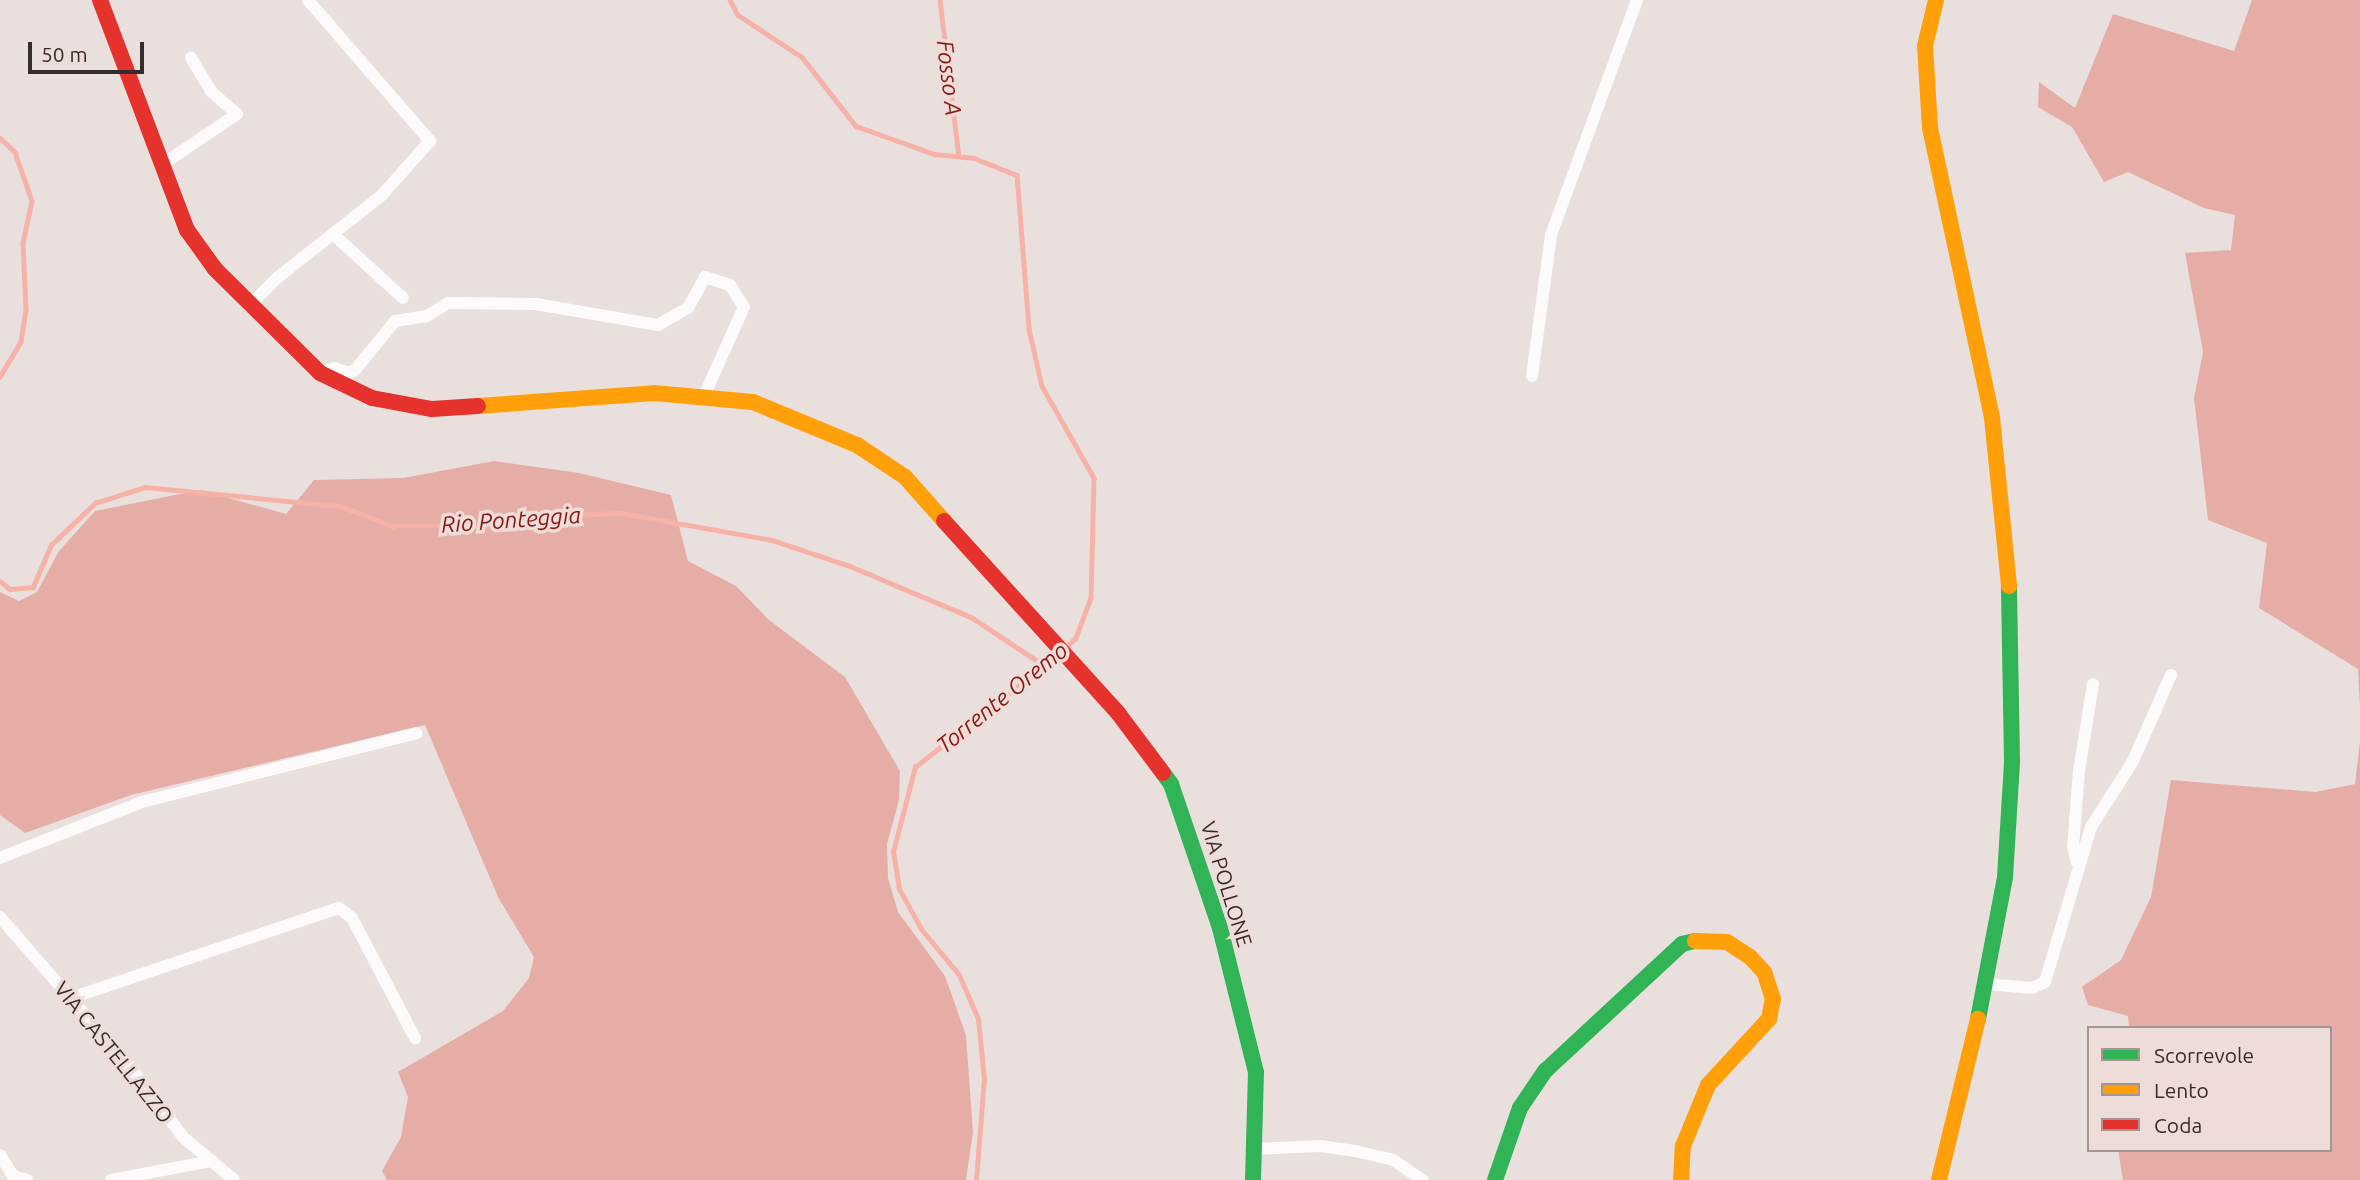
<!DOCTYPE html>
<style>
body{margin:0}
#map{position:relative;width:2360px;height:1180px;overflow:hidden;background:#e9e0de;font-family:Ubuntu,sans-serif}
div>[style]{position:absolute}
.forest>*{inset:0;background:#e5ada6}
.stream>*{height:4.5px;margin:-2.25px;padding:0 2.25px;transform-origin:2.25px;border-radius:2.25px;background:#f7b2a8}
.street>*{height:12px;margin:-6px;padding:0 6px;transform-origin:6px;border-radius:6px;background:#fcfafa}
.fast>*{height:16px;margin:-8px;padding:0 8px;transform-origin:8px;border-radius:8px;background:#30b455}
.slow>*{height:16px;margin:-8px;padding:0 8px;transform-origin:8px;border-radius:8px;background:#ff9f0a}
.jam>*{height:16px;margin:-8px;padding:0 8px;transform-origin:8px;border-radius:8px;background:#e5322d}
span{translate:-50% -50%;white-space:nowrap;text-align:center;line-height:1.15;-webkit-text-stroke:7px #eedcd9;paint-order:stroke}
.street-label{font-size:21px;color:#342d2c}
.water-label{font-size:23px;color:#881a16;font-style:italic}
.legend{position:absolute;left:2087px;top:1026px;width:245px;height:126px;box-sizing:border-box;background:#eedcd9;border:2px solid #a49694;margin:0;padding:9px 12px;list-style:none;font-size:21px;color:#342d2c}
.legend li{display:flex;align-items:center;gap:14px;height:35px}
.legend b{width:35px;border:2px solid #a49694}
.scale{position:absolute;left:28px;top:42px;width:116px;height:32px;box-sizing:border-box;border:4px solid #342d2c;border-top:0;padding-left:9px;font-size:21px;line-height:24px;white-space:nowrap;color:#342d2c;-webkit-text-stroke:5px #eedcd9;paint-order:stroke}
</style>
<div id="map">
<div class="forest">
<i style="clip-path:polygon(2252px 0,2360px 0,2360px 708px,2358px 669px,2259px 608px,2267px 543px,2208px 520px,2194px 398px,2203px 352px,2185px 253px,2231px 250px,2235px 215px,2204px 208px,2128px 172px,2104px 182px,2072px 127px,2038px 107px,2039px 82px,2075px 108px,2113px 14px,2234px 51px)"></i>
<i style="clip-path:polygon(494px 461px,579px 473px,671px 495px,688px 561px,736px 586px,769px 620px,845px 677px,900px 771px,899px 800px,887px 844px,888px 878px,898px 912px,945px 976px,966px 1035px,973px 1132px,966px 1180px,387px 1180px,382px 1171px,401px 1137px,408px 1097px,398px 1072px,503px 1011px,529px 978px,534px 957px,498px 897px,425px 725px,131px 795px,25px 833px,0 815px,0 592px,19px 601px,37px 592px,59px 551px,95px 511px,200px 490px,286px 514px,314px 480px,403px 478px)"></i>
<i style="clip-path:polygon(2360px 741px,2360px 1180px,2123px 1180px,2118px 1150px,2330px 1150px,2330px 1028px,2129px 1028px,2128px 1016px,2088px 1005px,2082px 987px,2121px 960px,2151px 897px,2171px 780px,2316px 792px,2355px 784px)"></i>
</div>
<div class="stream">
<i style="left:730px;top:0;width:17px;rotate:62deg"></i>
<i style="left:738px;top:15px;width:77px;rotate:33.3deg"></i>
<i style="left:802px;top:57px;width:88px;rotate:52deg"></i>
<i style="left:856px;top:126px;width:83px;rotate:19.7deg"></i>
<i style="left:934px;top:154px;width:40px;rotate:5.7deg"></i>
<i style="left:974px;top:158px;width:46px;rotate:21.6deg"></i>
<i style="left:1017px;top:175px;width:154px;rotate:85.5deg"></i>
<i style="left:1029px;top:329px;width:58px;rotate:77.2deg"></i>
<i style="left:1042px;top:386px;width:106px;rotate:60.5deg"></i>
<i style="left:1094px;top:478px;width:120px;rotate:91.4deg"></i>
<i style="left:1091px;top:598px;width:43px;rotate:110.6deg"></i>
<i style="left:1076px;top:638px;width:13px;rotate:135deg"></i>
<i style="left:940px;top:0;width:157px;rotate:83.1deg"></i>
<i style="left:0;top:138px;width:21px;rotate:43deg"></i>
<i style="left:15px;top:152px;width:52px;rotate:70.9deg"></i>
<i style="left:32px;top:201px;width:43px;rotate:102.1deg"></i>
<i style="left:23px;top:243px;width:67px;rotate:87.4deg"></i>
<i style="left:26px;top:310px;width:32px;rotate:99deg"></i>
<i style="left:21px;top:342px;width:41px;rotate:121deg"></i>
<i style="left:0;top:581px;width:13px;rotate:39deg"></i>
<i style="left:10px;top:589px;width:23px;rotate:-5deg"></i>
<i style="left:33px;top:587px;width:46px;rotate:-66.8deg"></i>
<i style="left:51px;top:545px;width:61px;rotate:-43.7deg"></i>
<i style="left:95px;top:503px;width:52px;rotate:-17.7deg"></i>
<i style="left:145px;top:487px;width:196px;rotate:5.6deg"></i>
<i style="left:340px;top:506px;width:57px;rotate:20.7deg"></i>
<i style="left:393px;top:526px;width:90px"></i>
<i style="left:483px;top:526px;width:79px;rotate:-8deg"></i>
<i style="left:561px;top:515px;width:60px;rotate:-1.9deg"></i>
<i style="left:621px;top:513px;width:153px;rotate:10.1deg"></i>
<i style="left:772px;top:540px;width:82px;rotate:18.4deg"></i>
<i style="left:850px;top:566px;width:131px;rotate:22.9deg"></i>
<i style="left:971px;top:617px;width:89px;rotate:33.5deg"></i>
<i style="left:976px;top:1180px;width:101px;rotate:-85.5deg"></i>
<i style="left:984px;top:1079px;width:60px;rotate:-95.7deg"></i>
<i style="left:978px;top:1019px;width:48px;rotate:-113.4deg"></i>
<i style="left:959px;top:975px;width:60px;rotate:-129.6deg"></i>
<i style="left:921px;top:929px;width:46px;rotate:-118.8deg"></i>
<i style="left:899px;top:889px;width:37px;rotate:-99deg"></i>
<i style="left:893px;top:852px;width:88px;rotate:-75.5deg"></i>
<i style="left:915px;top:767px;width:184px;rotate:-38.2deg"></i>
</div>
<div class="street">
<i style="left:163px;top:164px;width:89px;rotate:-34deg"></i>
<i style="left:237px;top:114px;width:35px;rotate:-139deg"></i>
<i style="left:211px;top:91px;width:39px;rotate:-121deg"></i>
<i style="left:334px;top:235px;width:93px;rotate:42.4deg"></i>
<i style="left:249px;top:306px;width:40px;rotate:-45deg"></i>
<i style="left:277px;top:278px;width:132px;rotate:-38.3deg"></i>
<i style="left:381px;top:196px;width:74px;rotate:-48.3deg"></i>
<i style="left:430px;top:141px;width:186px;rotate:-130.9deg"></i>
<i style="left:320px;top:373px;width:16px;rotate:-18deg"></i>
<i style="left:335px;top:368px;width:15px;rotate:20deg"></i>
<i style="left:349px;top:373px;width:7px;rotate:-27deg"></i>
<i style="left:355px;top:370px;width:63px;rotate:-50.8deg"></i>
<i style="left:395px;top:321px;width:32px;rotate:-9deg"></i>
<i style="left:427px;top:316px;width:25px;rotate:-32deg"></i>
<i style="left:448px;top:303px;width:88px;rotate:0.7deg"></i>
<i style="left:536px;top:304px;width:124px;rotate:9.8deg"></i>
<i style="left:658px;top:325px;width:34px;rotate:-30deg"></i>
<i style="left:688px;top:308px;width:35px;rotate:-61deg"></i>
<i style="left:705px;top:277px;width:26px;rotate:18deg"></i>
<i style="left:730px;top:285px;width:26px;rotate:58deg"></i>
<i style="left:744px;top:307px;width:98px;rotate:114.2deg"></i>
<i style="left:1532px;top:376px;width:142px;rotate:-82.3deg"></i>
<i style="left:1551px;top:235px;width:250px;rotate:-69.9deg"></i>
<i style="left:0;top:858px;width:153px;rotate:-21.5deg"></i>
<i style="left:142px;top:802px;width:283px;rotate:-14.1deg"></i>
<i style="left:2077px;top:862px;width:16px;rotate:-105deg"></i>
<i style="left:2073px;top:847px;width:76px;rotate:-85.5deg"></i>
<i style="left:2079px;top:771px;width:88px;rotate:-80.9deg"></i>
<i style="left:0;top:917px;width:195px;rotate:49deg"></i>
<i style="left:128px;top:1064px;width:91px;rotate:53deg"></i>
<i style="left:183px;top:1137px;width:67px;rotate:40.1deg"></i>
<i style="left:1986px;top:984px;width:46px;rotate:5deg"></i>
<i style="left:2032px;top:988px;width:14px;rotate:-25deg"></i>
<i style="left:2045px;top:982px;width:162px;rotate:-73.5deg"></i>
<i style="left:2091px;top:827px;width:78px;rotate:-57.5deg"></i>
<i style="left:2133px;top:761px;width:94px;rotate:-66.2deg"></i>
<i style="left:71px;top:998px;width:283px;rotate:-18.6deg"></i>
<i style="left:339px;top:908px;width:16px;rotate:38deg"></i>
<i style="left:352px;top:918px;width:136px;rotate:62.3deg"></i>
<i style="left:1256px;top:1149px;width:64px;rotate:-2.7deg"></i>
<i style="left:1320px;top:1146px;width:35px;rotate:8deg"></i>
<i style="left:1355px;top:1151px;width:39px;rotate:13deg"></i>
<i style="left:1393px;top:1160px;width:36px;rotate:34deg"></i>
<i style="left:0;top:1155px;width:25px;rotate:58deg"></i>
<i style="left:13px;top:1176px;width:15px;rotate:16deg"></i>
<i style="left:111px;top:1180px;width:103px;rotate:-10.7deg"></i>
</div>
<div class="fast">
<i style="left:1163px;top:773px;width:14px;rotate:54deg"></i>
<i style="left:1171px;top:784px;width:152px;rotate:71.2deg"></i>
<i style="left:1220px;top:928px;width:148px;rotate:76deg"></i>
<i style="left:1256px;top:1072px;width:108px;rotate:91.6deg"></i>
<i style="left:1978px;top:1019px;width:145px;rotate:-79.2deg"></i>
<i style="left:2005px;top:877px;width:116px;rotate:-86.5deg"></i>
<i style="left:2012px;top:761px;width:175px;rotate:-91deg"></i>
<i style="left:1495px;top:1180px;width:76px;rotate:-70.9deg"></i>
<i style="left:1520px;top:1108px;width:45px;rotate:-56deg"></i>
<i style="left:1545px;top:1071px;width:187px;rotate:-42.8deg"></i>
<i style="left:1682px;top:944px;width:13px;rotate:-13deg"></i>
</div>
<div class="slow">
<i style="left:1936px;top:0;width:47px;rotate:103.4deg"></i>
<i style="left:1925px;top:46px;width:82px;rotate:86.5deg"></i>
<i style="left:1930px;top:128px;width:297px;rotate:77.9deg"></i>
<i style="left:1992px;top:418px;width:169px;rotate:84.2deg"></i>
<i style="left:478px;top:406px;width:176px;rotate:-4.2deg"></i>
<i style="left:654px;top:393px;width:99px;rotate:5.2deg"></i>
<i style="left:753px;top:402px;width:113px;rotate:22.5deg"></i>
<i style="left:857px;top:445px;width:58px;rotate:33.7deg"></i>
<i style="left:905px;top:477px;width:59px;rotate:48.4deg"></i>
<i style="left:1681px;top:1180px;width:34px;rotate:-87deg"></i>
<i style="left:1683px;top:1146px;width:66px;rotate:-67.7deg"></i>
<i style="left:1708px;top:1085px;width:90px;rotate:-47.3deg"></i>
<i style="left:1769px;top:1019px;width:20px;rotate:-79deg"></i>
<i style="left:1773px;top:999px;width:28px;rotate:-108deg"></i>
<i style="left:1764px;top:972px;width:21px;rotate:-133deg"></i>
<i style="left:1750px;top:957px;width:27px;rotate:-147deg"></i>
<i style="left:1727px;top:942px;width:32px;rotate:-178deg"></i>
<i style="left:1939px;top:1180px;width:166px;rotate:-76.4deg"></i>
</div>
<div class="jam">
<i style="left:100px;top:0;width:246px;rotate:69.3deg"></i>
<i style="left:187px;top:230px;width:48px;rotate:54.3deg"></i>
<i style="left:215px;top:269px;width:148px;rotate:44.7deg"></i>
<i style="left:320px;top:373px;width:58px;rotate:25.7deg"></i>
<i style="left:372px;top:398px;width:61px;rotate:10.4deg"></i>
<i style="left:432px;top:409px;width:46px;rotate:-3.7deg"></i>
<i style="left:944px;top:521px;width:259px;rotate:47.8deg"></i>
<i style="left:1118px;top:713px;width:75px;rotate:53.1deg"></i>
</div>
<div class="street-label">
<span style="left:1227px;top:884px;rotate:73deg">VIA POLLONE</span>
<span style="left:114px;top:1052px;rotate:51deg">VIA CASTELLAZZO</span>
</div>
<div class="water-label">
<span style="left:949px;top:78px;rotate:83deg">Fosso A</span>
<span style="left:511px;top:520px;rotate:-4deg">Rio Ponteggia</span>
<span style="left:1002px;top:698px;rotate:-39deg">Torrente Oremo</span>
</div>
<ul class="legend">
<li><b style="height:9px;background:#30b455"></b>Scorrevole</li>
<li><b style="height:9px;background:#ff9f0a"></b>Lento</li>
<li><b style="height:9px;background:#e5322d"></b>Coda</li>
</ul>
<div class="scale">50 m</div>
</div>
